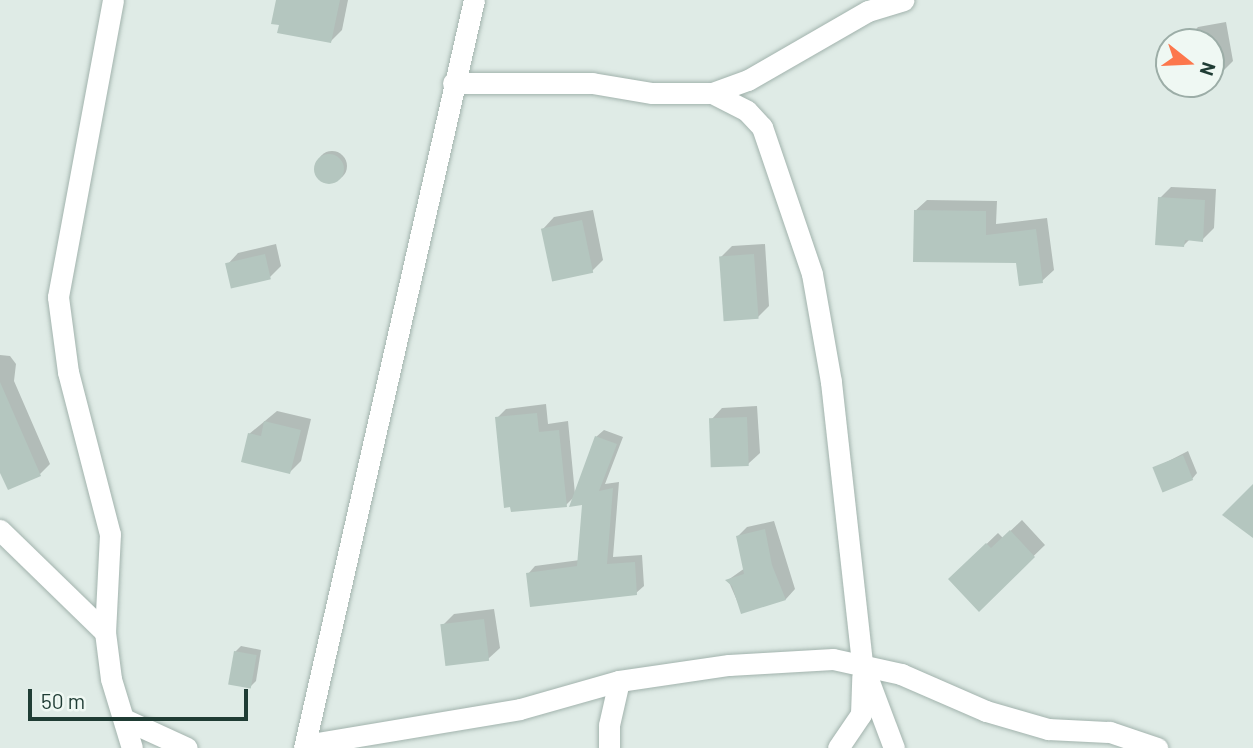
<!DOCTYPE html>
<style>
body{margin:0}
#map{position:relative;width:1253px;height:748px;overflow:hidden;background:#dfebe6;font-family:Barlow,sans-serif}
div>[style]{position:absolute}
.shadow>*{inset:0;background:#0003}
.round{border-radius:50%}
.building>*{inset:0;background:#b4c6bf;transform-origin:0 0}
.roads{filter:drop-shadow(0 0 2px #a2b3ad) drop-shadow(0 0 2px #a2b3ad)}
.minor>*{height:21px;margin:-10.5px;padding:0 10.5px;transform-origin:10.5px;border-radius:10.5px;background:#fff}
span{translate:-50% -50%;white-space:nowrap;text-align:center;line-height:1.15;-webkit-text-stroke:5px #eff8f3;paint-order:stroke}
.north{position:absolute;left:1155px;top:28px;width:70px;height:70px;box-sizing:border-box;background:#eff8f3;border:2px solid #9cada7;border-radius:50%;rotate:108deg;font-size:19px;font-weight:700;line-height:28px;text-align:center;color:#1f3c34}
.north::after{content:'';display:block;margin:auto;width:24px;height:32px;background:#fc774c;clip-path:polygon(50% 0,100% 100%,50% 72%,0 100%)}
.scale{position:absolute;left:28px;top:689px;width:220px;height:32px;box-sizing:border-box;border:4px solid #1f3c34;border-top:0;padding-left:9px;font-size:21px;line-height:24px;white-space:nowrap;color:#1f3c34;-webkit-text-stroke:5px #eff8f3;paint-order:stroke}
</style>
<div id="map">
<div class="shadow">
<i style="clip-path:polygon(278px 0,348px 0,342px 30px,331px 41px)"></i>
<i style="clip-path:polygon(1226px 22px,1233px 61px,1222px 72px,1211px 74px,1211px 42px,1187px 42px,1187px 38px,1198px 27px)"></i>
<i class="round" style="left:317px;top:151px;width:30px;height:30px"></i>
<i style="clip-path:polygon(1171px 187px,1216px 189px,1214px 228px,1202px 240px,1190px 239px,1184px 245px,1160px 198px)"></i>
<i style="clip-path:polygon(927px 200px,997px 201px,996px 224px,1047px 218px,1054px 270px,1042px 281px,1018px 261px,915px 211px)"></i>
<i style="clip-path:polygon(593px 210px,603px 260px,592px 271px,543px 229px,554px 217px)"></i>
<i style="clip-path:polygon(276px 244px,281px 266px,270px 277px,227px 265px,238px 253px)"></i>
<i style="clip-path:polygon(765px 244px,769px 306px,758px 317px,721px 257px,732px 246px)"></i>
<i style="clip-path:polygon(0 355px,10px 356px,16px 364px,14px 381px,50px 464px,40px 474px,0 469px)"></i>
<i style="clip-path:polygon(546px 404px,548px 424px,568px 421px,575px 494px,596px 437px,604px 430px,623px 437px,605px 484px,619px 482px,613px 557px,642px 555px,644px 586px,636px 593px,528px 574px,535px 566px,580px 560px,584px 503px,574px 497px,566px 505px,497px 418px,506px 409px)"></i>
<i style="clip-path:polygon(757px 406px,760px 453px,748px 464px,711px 420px,722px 408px)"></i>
<i style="clip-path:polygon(277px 411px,311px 419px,301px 461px,290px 472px,249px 434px)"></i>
<i style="clip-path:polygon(1188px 451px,1197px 473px,1192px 479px,1155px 468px)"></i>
<i style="clip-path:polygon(1022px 520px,1045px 545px,979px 609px,950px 579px,998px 533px,1003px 538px)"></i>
<i style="clip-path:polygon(774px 521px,795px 589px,786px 599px,742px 612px,728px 580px,745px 568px,738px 536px,747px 527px)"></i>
<i style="clip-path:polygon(494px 609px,500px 648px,488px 659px,442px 626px,454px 614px)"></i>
<i style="clip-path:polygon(241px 646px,261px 650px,256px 681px,251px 686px,235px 652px)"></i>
</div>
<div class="building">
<i style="clip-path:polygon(276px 0,340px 0,331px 43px,277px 33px,279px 25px,271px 24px)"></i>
<i class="round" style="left:314px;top:154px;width:30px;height:30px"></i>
<i style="clip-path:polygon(1158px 197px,1205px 200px,1203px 242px,1185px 240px,1184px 247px,1155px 245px)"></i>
<i style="clip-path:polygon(914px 210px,986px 211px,986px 235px,1036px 229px,1043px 283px,1019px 286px,1016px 263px,913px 262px)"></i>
<i style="left:582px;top:220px;width:54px;height:42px;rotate:78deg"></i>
<i style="left:265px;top:254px;width:26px;height:41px;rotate:77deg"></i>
<i style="left:754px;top:254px;width:65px;height:35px;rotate:86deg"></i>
<i style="clip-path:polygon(0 382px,41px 476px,8px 490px,0 473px)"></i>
<i style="clip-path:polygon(537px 413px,539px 432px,559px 430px,567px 507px,511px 512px,510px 507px,504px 508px,495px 417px)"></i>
<i style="left:747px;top:417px;width:49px;height:38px;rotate:88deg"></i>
<i style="clip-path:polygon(264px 421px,301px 430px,290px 474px,241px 462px,248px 433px,261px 436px)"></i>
<i style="clip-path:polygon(595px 436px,617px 444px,599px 491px,613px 488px,607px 564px,635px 562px,637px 595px,530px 607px,526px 573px,577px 566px,582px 505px,569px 507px)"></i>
<i style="left:1183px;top:455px;width:27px;height:33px;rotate:68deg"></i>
<i style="clip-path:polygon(1253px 484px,1253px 538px,1222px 515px)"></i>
<i style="clip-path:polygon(765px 529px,772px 565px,786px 600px,741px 614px,732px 586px,725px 580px,744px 574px,736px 536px)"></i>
<i style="clip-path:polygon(1010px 530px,1035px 557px,979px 612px,948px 579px,986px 543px,991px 548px)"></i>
<i style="left:484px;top:619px;width:42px;height:44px;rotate:83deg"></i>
<i style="left:234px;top:651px;width:23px;height:34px;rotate:10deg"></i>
</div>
<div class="roads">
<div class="minor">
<i style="left:113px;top:0;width:302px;rotate:100.5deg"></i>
<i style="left:58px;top:297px;width:76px;rotate:82.4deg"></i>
<i style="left:68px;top:372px;width:167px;rotate:75.5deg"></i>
<i style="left:110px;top:534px;width:98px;rotate:92.9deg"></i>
<i style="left:105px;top:632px;width:47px;rotate:82.7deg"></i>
<i style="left:111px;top:679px;width:72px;rotate:73.1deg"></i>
<i style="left:453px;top:83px;width:139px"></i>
<i style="left:592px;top:83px;width:61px;rotate:9.5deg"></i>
<i style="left:652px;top:93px;width:60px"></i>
<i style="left:712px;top:93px;width:38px;rotate:-20deg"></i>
<i style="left:748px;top:80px;width:138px;rotate:-29.9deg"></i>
<i style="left:868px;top:11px;width:37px;rotate:-17deg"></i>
<i style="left:712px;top:93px;width:39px;rotate:27deg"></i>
<i style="left:747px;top:111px;width:22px;rotate:47deg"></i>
<i style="left:762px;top:127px;width:155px;rotate:71.2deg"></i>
<i style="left:812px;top:274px;width:110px;rotate:80deg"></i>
<i style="left:831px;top:382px;width:283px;rotate:83.7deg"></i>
<i style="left:862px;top:663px;width:91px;rotate:69.4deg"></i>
<i style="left:0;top:530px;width:146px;rotate:44.2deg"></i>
<i style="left:124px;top:719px;width:69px;rotate:24.7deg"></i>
<i style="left:305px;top:745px;width:218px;rotate:-9.5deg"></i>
<i style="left:520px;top:709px;width:103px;rotate:-15.8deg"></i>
<i style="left:619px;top:681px;width:111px;rotate:-8.3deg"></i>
<i style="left:729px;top:665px;width:104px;rotate:-3.3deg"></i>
<i style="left:833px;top:659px;width:70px;rotate:12.4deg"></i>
<i style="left:901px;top:674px;width:93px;rotate:23.5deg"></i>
<i style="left:986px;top:711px;width:65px;rotate:16.2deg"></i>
<i style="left:1048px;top:729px;width:62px;rotate:2.8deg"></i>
<i style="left:1110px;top:732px;width:50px;rotate:18.8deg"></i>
<i style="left:304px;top:748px;width:767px;rotate:-77.2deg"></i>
<i style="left:609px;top:748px;width:23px;rotate:-90deg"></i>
<i style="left:609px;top:725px;width:45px;rotate:-77.2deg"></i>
<i style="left:838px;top:748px;width:41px;rotate:-55.9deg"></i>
<i style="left:861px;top:714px;width:38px;rotate:-88deg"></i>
</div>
</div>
<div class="north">N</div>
<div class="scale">50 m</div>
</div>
